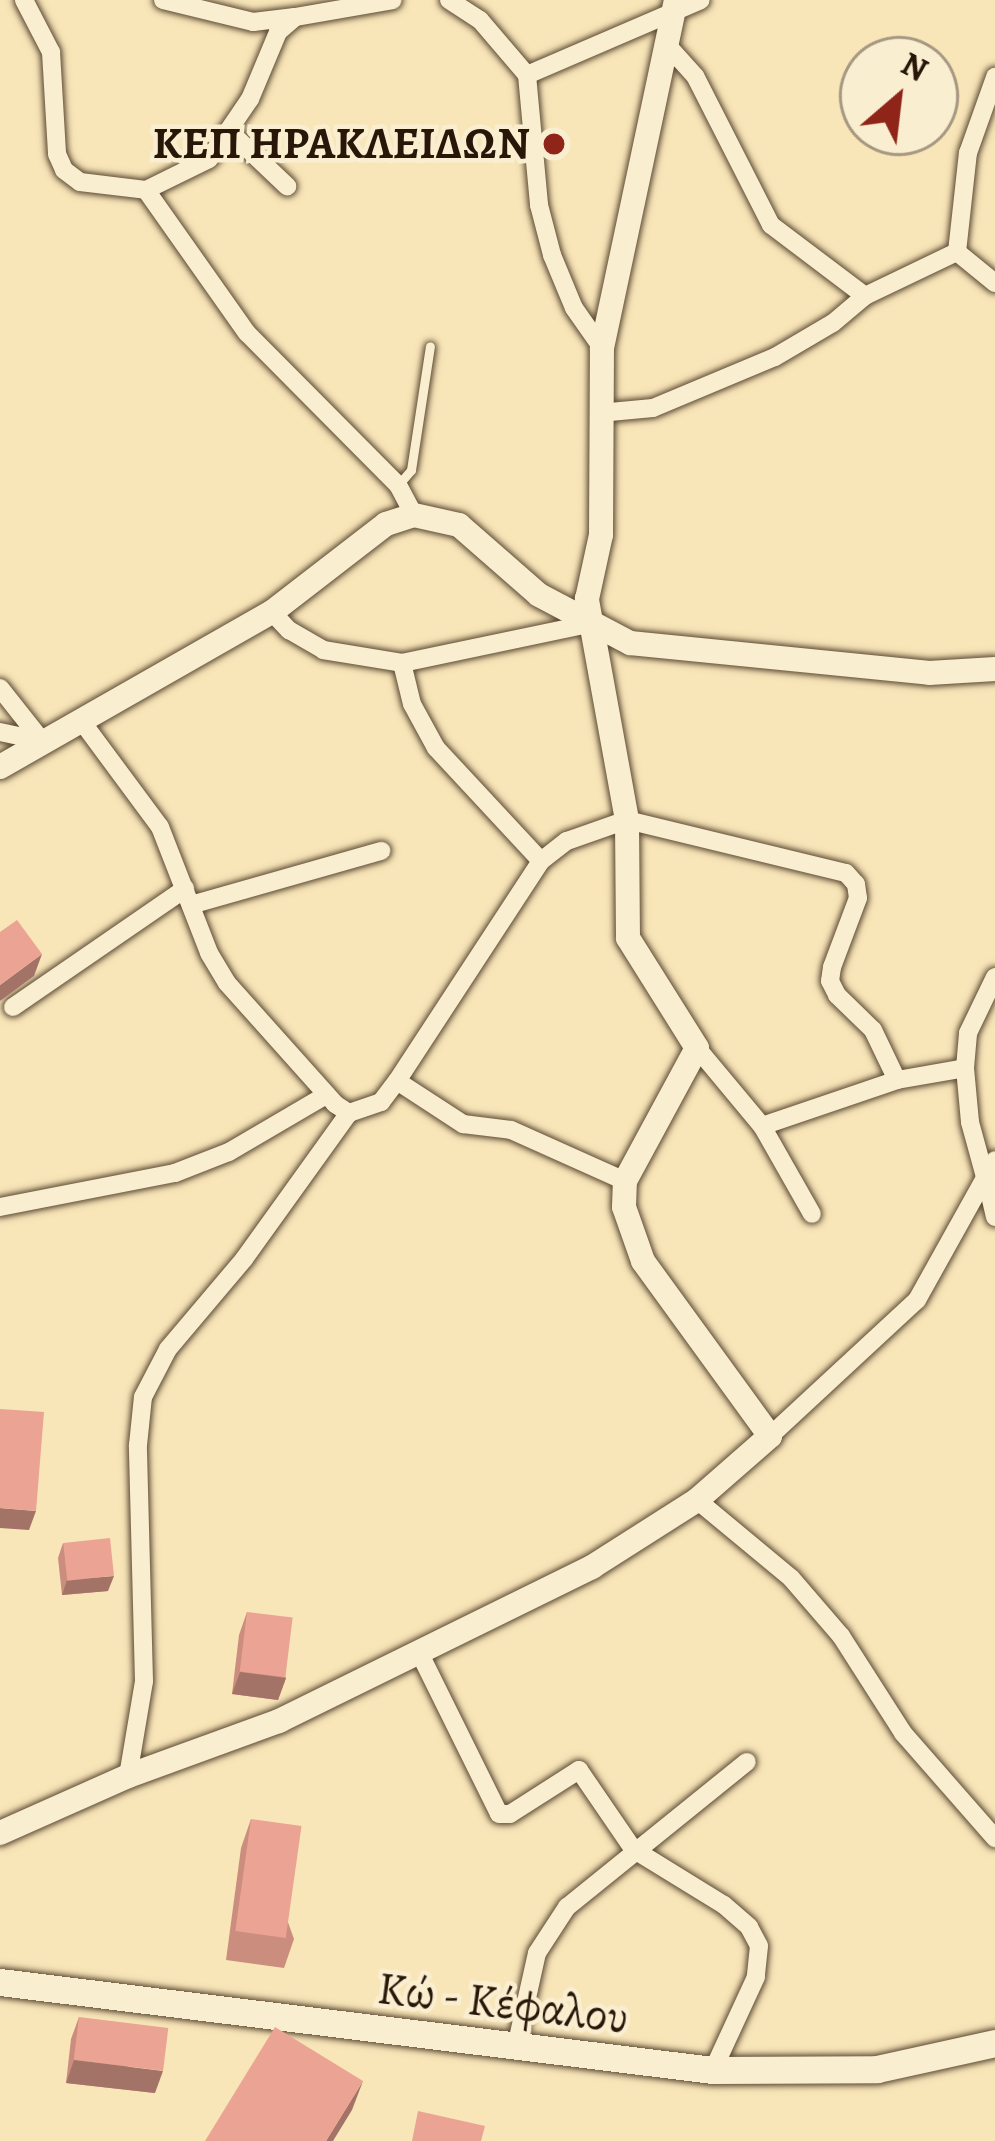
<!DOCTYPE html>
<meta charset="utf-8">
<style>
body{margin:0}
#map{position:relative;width:995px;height:2141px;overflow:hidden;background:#f8e5b8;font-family:Alegreya,serif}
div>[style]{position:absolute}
.roads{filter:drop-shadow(0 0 3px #5c4a34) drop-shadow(0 0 3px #5c4a34)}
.service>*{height:9px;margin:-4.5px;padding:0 4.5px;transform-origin:4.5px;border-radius:4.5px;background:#faeed1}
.minor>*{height:18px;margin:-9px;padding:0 9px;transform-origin:9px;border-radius:9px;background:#faeed1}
.tertiary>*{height:24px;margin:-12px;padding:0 12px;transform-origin:12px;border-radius:12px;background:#faeed1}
.secondary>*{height:27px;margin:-13.5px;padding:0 13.5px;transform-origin:13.5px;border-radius:13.5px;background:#faeed1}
.wall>*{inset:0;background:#ca8d7e}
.shaded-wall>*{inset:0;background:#a47367}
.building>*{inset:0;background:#eba493;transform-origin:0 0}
.dots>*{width:33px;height:33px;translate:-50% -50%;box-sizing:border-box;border:6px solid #faeed1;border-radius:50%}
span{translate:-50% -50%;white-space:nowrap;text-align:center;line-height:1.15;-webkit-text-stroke:9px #faeed1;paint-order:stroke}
.poi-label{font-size:45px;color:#281708;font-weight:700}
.right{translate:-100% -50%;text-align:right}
.street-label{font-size:45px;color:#281708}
.north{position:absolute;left:839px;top:36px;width:120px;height:120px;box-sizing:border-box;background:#faeed1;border:3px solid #a69881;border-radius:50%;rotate:28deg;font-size:33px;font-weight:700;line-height:48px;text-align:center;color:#281708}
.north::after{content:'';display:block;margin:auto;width:42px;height:54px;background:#8f2418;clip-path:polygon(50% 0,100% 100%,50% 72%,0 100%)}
</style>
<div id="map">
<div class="roads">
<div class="service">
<i style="left:398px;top:485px;width:20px;rotate:-49deg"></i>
<i style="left:411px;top:470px;width:125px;rotate:-81.3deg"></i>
</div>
<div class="minor">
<i style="left:24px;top:0;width:59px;rotate:62.6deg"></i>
<i style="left:51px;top:52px;width:102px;rotate:86.6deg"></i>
<i style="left:57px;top:154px;width:17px;rotate:66deg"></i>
<i style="left:64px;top:170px;width:20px;rotate:37deg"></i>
<i style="left:80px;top:182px;width:66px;rotate:6.9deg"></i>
<i style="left:146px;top:190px;width:175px;rotate:54.8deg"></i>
<i style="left:247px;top:333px;width:214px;rotate:45.2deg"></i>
<i style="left:398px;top:485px;width:34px;rotate:62deg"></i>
<i style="left:163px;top:0;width:93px;rotate:13.7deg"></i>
<i style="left:253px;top:22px;width:42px;rotate:-6.8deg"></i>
<i style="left:449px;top:0;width:37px;rotate:33deg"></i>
<i style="left:480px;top:20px;width:72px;rotate:49.5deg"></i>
<i style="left:527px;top:75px;width:189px;rotate:-23.3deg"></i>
<i style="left:527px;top:75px;width:131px;rotate:84.7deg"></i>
<i style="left:539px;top:205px;width:52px;rotate:75.4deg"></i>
<i style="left:552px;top:255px;width:57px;rotate:67.5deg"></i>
<i style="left:574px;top:308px;width:49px;rotate:55deg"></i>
<i style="left:230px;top:132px;width:79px;rotate:43.5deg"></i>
<i style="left:146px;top:190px;width:70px;rotate:-26.2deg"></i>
<i style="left:209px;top:159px;width:73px;rotate:-55.7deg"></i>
<i style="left:250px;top:99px;width:73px;rotate:-67.3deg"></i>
<i style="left:278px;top:32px;width:23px;rotate:-41deg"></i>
<i style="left:295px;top:17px;width:99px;rotate:-9.8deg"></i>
<i style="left:957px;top:252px;width:100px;rotate:-83.7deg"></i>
<i style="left:968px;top:153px;width:81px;rotate:-70.4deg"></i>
<i style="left:865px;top:296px;width:102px;rotate:-25.6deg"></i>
<i style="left:957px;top:252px;width:49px;rotate:39.2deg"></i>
<i style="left:599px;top:413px;width:54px;rotate:-5.3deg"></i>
<i style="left:653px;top:408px;width:132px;rotate:-22.7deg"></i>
<i style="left:775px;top:357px;width:67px;rotate:-30.4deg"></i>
<i style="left:833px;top:323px;width:42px;rotate:-40.2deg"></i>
<i style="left:865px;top:296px;width:118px;rotate:-142.9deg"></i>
<i style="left:771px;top:225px;width:167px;rotate:-117deg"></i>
<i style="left:695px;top:76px;width:38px;rotate:-132deg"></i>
<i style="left:272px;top:612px;width:25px;rotate:47deg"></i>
<i style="left:289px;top:630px;width:39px;rotate:30deg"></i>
<i style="left:323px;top:650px;width:80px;rotate:9.3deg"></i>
<i style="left:402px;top:663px;width:42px;rotate:76.3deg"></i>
<i style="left:412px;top:704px;width:50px;rotate:61.4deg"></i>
<i style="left:436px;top:748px;width:154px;rotate:47.1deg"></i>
<i style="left:402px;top:663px;width:190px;rotate:-11.8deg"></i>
<i style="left:0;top:688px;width:68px;rotate:51.6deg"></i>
<i style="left:80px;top:719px;width:134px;rotate:53.5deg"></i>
<i style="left:160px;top:827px;width:135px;rotate:68.7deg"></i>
<i style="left:209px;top:953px;width:35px;rotate:59deg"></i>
<i style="left:227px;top:983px;width:162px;rotate:48.2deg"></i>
<i style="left:335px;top:1104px;width:17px;rotate:33deg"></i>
<i style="left:0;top:732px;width:43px;rotate:12.1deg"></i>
<i style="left:191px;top:905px;width:198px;rotate:-15.9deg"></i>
<i style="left:13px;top:1007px;width:209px;rotate:-34.5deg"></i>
<i style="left:697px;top:1048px;width:102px;rotate:50.2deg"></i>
<i style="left:762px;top:1126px;width:143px;rotate:-18.8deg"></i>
<i style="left:397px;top:1081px;width:263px;rotate:-56.8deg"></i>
<i style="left:541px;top:861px;width:33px;rotate:-38deg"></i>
<i style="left:567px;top:841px;width:64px;rotate:-19.3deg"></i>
<i style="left:627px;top:820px;width:225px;rotate:13.6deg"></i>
<i style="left:846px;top:873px;width:15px;rotate:48deg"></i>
<i style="left:856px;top:884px;width:14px;rotate:82deg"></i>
<i style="left:858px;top:898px;width:74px;rotate:110.6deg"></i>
<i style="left:832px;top:967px;width:14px;rotate:98deg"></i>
<i style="left:830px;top:981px;width:16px;rotate:63deg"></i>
<i style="left:837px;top:995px;width:50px;rotate:44.2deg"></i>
<i style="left:873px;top:1030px;width:55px;rotate:64.4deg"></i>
<i style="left:897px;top:1080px;width:69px;rotate:-10deg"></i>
<i style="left:762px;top:1126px;width:101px;rotate:60.4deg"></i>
<i style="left:985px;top:1177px;width:57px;rotate:-105.3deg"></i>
<i style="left:970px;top:1122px;width:54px;rotate:-95.3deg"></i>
<i style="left:965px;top:1068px;width:35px;rotate:-85deg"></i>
<i style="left:968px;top:1033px;width:62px;rotate:-64.3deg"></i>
<i style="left:986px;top:1178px;width:40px;rotate:77deg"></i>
<i style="left:0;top:1207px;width:178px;rotate:-11deg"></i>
<i style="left:175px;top:1173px;width:58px;rotate:-21.3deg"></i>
<i style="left:229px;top:1152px;width:113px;rotate:-30.4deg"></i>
<i style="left:770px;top:1436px;width:200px;rotate:-42.8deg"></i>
<i style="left:917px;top:1300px;width:160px;rotate:-60.9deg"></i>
<i style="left:697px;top:1500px;width:122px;rotate:39.7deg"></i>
<i style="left:791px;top:1578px;width:77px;rotate:49.2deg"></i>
<i style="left:841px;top:1636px;width:115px;rotate:57.4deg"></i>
<i style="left:903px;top:1733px;width:140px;rotate:48.8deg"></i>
<i style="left:420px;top:1654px;width:178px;rotate:63.7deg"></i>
<i style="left:499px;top:1814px;width:11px"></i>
<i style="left:510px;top:1814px;width:82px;rotate:-32.5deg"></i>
<i style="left:579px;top:1770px;width:96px;rotate:55.6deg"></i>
<i style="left:633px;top:1849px;width:107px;rotate:31.6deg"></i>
<i style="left:724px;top:1905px;width:33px;rotate:41deg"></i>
<i style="left:749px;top:1927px;width:21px;rotate:62deg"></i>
<i style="left:759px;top:1946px;width:31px;rotate:96deg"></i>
<i style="left:756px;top:1977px;width:102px;rotate:114.8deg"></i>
<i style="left:128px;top:1776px;width:96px;rotate:-80.4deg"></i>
<i style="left:144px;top:1681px;width:236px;rotate:-91.5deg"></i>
<i style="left:138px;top:1445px;width:48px;rotate:-84.1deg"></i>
<i style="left:143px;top:1397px;width:54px;rotate:-62.5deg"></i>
<i style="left:168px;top:1349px;width:118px;rotate:-49.8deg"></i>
<i style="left:244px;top:1259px;width:180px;rotate:-54.3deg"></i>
<i style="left:349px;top:1113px;width:34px;rotate:-19deg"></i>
<i style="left:381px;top:1102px;width:26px;rotate:-53deg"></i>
<i style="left:397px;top:1081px;width:79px;rotate:33.1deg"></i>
<i style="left:463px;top:1124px;width:48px;rotate:7.1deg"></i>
<i style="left:511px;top:1130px;width:125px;rotate:24.1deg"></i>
<i style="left:516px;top:2047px;width:96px;rotate:-77.4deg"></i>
<i style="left:537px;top:1953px;width:55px;rotate:-56.9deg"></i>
<i style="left:567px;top:1907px;width:231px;rotate:-38.9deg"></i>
</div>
<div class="tertiary">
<i style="left:0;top:767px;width:313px;rotate:-29.7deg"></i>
<i style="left:272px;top:612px;width:144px;rotate:-37.7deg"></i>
<i style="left:386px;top:524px;width:29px;rotate:-18deg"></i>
<i style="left:414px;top:515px;width:46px;rotate:12.5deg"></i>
<i style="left:459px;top:525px;width:106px;rotate:41.2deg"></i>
<i style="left:539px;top:595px;width:103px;rotate:27.8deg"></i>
<i style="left:630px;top:643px;width:301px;rotate:5.7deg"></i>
<i style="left:929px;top:673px;width:66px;rotate:-3.5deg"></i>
<i style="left:0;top:1833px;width:140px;rotate:-24deg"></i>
<i style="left:128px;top:1776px;width:161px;rotate:-20deg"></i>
<i style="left:279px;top:1721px;width:349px;rotate:-26.2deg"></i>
<i style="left:592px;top:1567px;width:125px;rotate:-32.5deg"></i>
<i style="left:697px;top:1500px;width:97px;rotate:-41.2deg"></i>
<i style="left:770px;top:1436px;width:216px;rotate:-126deg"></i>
<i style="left:643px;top:1261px;width:57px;rotate:-109.4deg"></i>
<i style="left:624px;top:1207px;width:26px;rotate:-88deg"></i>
<i style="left:625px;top:1181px;width:151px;rotate:-61.6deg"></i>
<i style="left:697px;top:1048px;width:130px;rotate:-122.1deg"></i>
<i style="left:628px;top:938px;width:118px;rotate:-90.5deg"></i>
<i style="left:627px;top:820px;width:225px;rotate:-100.3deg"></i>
<i style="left:587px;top:599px;width:66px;rotate:-77.7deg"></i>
<i style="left:601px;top:535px;width:187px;rotate:-89.7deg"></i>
<i style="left:602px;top:348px;width:356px;rotate:-78deg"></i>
</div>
<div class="secondary">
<i style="left:0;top:1982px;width:718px;rotate:7.04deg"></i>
<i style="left:713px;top:2070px;width:164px;rotate:-0.3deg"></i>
<i style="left:877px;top:2069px;width:121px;rotate:-12.4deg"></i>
</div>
</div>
<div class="wall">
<i style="clip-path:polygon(63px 1543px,108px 1591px,62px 1595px,58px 1558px)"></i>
<i style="clip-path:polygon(247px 1612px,286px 1678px,278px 1700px,232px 1694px,239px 1635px)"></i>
<i style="clip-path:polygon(251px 1819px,294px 1939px,284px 1968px,226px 1960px,241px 1848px)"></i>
<i style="clip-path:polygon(79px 2017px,155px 2093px,66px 2083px,71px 2039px)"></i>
</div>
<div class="shaded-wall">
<i style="clip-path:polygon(42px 954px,34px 976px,0 1001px,0 985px)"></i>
<i style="clip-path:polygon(0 1508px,36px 1511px,29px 1530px,0 1528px)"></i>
<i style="clip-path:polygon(114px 1576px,108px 1591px,62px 1595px,67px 1580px)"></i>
<i style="clip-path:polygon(240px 1672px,286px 1678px,278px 1700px,232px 1694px)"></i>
<i style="clip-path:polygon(74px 2060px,163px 2071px,155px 2093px,66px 2083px)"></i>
<i style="clip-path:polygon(363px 2081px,352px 2110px,333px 2141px,326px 2141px)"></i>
</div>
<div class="building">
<i style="clip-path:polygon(17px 920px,42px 954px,0 985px,0 932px)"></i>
<i style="clip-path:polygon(0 1409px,44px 1412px,36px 1511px,0 1508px)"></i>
<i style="left:110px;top:1538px;width:38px;height:47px;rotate:84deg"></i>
<i style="left:247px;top:1612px;width:46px;height:60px;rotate:7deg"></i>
<i style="left:251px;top:1819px;width:51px;height:113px;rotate:8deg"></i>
<i style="left:79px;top:2017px;width:90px;height:43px;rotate:7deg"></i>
<i style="clip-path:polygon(275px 2027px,363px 2081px,326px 2141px,205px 2141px)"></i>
<i style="clip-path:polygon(418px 2111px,485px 2126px,481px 2141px,412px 2141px)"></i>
</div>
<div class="dots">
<i style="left:554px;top:144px;background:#8f2418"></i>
</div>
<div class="poi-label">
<span class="right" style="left:530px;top:144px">ΚΕΠ ΗΡΑΚΛΕΙΔΩΝ</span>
</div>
<div class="street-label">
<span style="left:503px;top:2003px;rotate:7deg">Κώ - Κέφαλου</span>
</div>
<div class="north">N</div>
</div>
